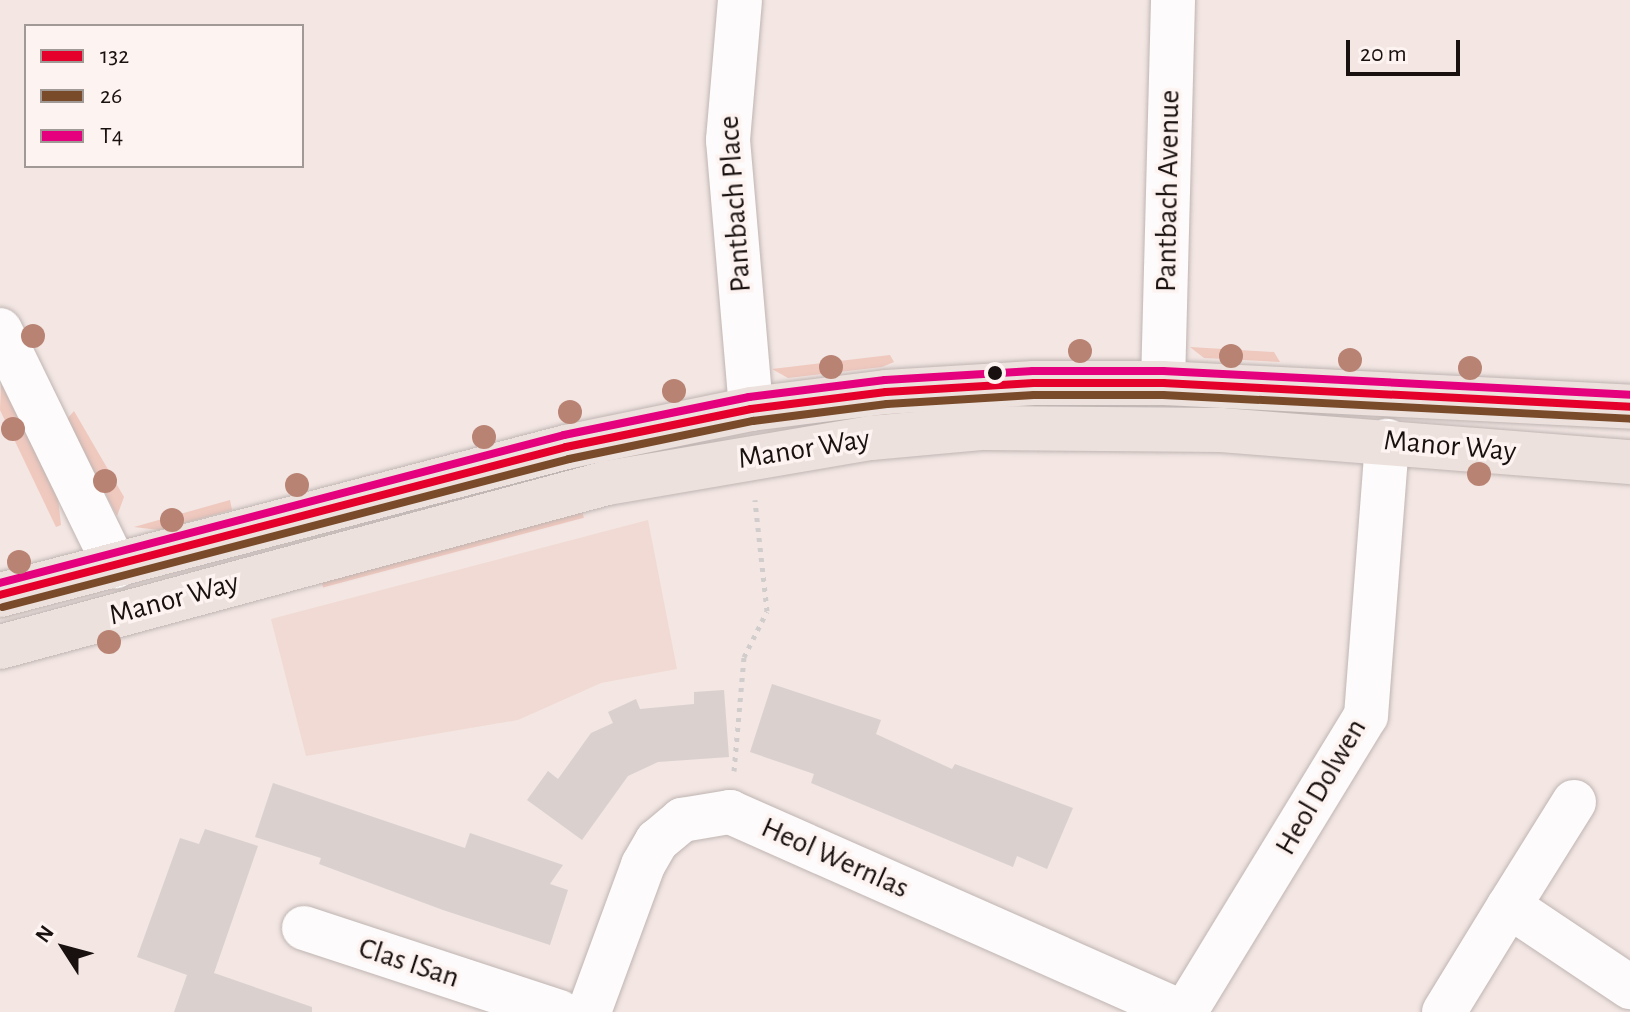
<!DOCTYPE html>
<style>
body{margin:0}
#map{position:relative;width:1630px;height:1012px;overflow:hidden;background:#f3e6e3;font-family:"Alegreya Sans",sans-serif}
div>[style]{position:absolute}
.built>*{inset:0;background:#f1dad3}
.green>*{inset:0;background:#efc8be;transform-origin:0 0}
.building>*{inset:0;background:#dad0ce}
.path>*{height:5px;margin-top:-2.5px;transform-origin:0;background:repeating-linear-gradient(90deg,#d1cdcd 0 4px,transparent 0 10px)}
.roads{filter:drop-shadow(0 0 2px #bfb5b2) drop-shadow(0 0 2px #bfb5b2)}
.minor>*{height:44px;margin:-22px;padding:0 22px;transform-origin:22px;border-radius:22px;background:#fdfbfb}
.highway>*{height:44px;margin:-22px;padding:0 22px;transform-origin:22px;border-radius:22px;background:#ede1dd}
.bus-1>*{height:8px;margin:-4px;padding:0 4px;transform-origin:4px;border-radius:4px;background:#e4002b}
.bus-2>*{height:8px;margin:-4px;padding:0 4px;transform-origin:4px;border-radius:4px;background:#7a4b2a}
.bus-3>*{height:8px;margin:-4px;padding:0 4px;transform-origin:4px;border-radius:4px;background:#e5007d}
.trees>*{width:24px;height:24px;margin:-12px;border-radius:50%;background:#b98374}
.dots>*{width:22px;height:22px;translate:-50% -50%;box-sizing:border-box;border:4px solid #fdf3f0;border-radius:50%}
span{translate:-50% -50%;white-space:nowrap;text-align:center;line-height:1.15;-webkit-text-stroke:7px #fdf3f0;paint-order:stroke}
.street-label{font-size:30px;color:#18110f}
.legend{position:absolute;left:24px;top:24px;width:280px;height:144px;box-sizing:border-box;background:#fdf3f0;border:2px solid #a19996;margin:0;padding:10px 14px;list-style:none;font-size:24px;color:#18110f}
.legend li{display:flex;align-items:center;gap:16px;height:40px}
.legend b{width:40px;border:2px solid #a19996}
.north{position:absolute;left:24px;top:908px;width:80px;height:80px;-webkit-text-stroke:6px #fdf3f0;paint-order:stroke;rotate:306deg;font-size:22px;font-weight:700;line-height:32px;text-align:center;color:#18110f}
.north::after{content:'';display:block;margin:auto;width:28px;height:36px;background:#18110f;clip-path:polygon(50% 0,100% 100%,50% 72%,0 100%)}
.scale{position:absolute;left:1346px;top:40px;width:114px;height:36px;box-sizing:border-box;border:4px solid #18110f;border-top:0;padding-left:10px;font-size:24px;line-height:28px;white-space:nowrap;color:#18110f;-webkit-text-stroke:6px #fdf3f0;paint-order:stroke}
</style>
<div id="map">
<div class="built">
<i style="clip-path:polygon(648px 520px,677px 669px,601px 683px,518px 720px,306px 756px,271px 619px)"></i>
</div>
<div class="green">
<i style="clip-path:polygon(1190px 347px,1274px 352px,1280px 362px,1204px 358px)"></i>
<i style="clip-path:polygon(890px 355px,894px 362px,882px 367px,788px 378px,772px 369px)"></i>
<i style="clip-path:polygon(1px 383px,58px 498px,61px 525px,56px 527px,0 410px)"></i>
<i style="clip-path:polygon(74px 411px,124px 497px,117px 516px,67px 419px)"></i>
<i style="clip-path:polygon(230px 500px,232px 510px,159px 530px,134px 527px)"></i>
<i style="left:581px;top:507px;width:11px;height:270px;rotate:75deg"></i>
</div>
<div class="building">
<i style="clip-path:polygon(772px 684px,881px 720px,876px 734px,952px 769px,955px 764px,1073px 808px,1047px 869px,1017px 856px,1013px 867px,811px 783px,814px 774px,750px 752px)"></i>
<i style="clip-path:polygon(724px 690px,729px 757px,658px 762px,628px 776px,582px 840px,527px 800px,548px 771px,558px 779px,591px 733px,613px 723px,608px 712px,636px 699px,640px 709px,694px 704px,694px 692px)"></i>
<i style="clip-path:polygon(273px 783px,465px 848px,470px 833px,563px 865px,550px 884px,568px 890px,550px 945px,443px 910px,319px 864px,321px 858px,255px 837px)"></i>
<i style="clip-path:polygon(205px 829px,258px 846px,214px 973px,312px 1007px,312px 1012px,174px 1012px,187px 975px,137px 957px,180px 838px,199px 844px)"></i>
</div>
<div class="path">
<i style="left:734px;top:771px;width:114px;rotate:-85deg"></i>
<i style="left:744px;top:657px;width:51px;rotate:-63.4deg"></i>
<i style="left:767px;top:611px;width:112px;rotate:-96.2deg"></i>
</div>
<div class="roads">
<div class="minor">
<i style="left:740px;top:0;width:141px;rotate:94.9deg"></i>
<i style="left:728px;top:140px;width:270px;rotate:85.1deg"></i>
<i style="left:0;top:330px;width:263px;rotate:64deg"></i>
<i style="left:1163px;top:383px;width:383px;rotate:-88.5deg"></i>
<i style="left:1574px;top:802px;width:123px;rotate:122deg"></i>
<i style="left:1509px;top:906px;width:146px;rotate:33.8deg"></i>
<i style="left:304px;top:928px;width:269px;rotate:18.2deg"></i>
<i style="left:589px;top:1012px;width:157px;rotate:-69.8deg"></i>
<i style="left:643px;top:865px;width:28px;rotate:-60deg"></i>
<i style="left:657px;top:841px;width:33px;rotate:-40deg"></i>
<i style="left:682px;top:820px;width:49px;rotate:-9.5deg"></i>
<i style="left:730px;top:812px;width:494px;rotate:23.9deg"></i>
<i style="left:1185px;top:1012px;width:347px;rotate:-58.6deg"></i>
<i style="left:1366px;top:716px;width:276px;rotate:-85.6deg"></i>
<i style="left:1444px;top:1012px;width:124px;rotate:-58.5deg"></i>
</div>
<div class="highway">
<i style="left:0;top:595px;width:585px;rotate:-14.65deg"></i>
<i style="left:566px;top:447px;width:189px;rotate:-11.6deg"></i>
<i style="left:751px;top:409px;width:136px;rotate:-7.2deg"></i>
<i style="left:886px;top:392px;width:148px;rotate:-3.5deg"></i>
<i style="left:1034px;top:383px;width:129px"></i>
<i style="left:1163px;top:383px;width:468px;rotate:2.9deg"></i>
<i style="left:0;top:647px;width:629px;rotate:-15.12deg"></i>
<i style="left:607px;top:483px;width:268px;rotate:-9.7deg"></i>
<i style="left:871px;top:438px;width:113px;rotate:-5.1deg"></i>
<i style="left:984px;top:428px;width:237px;rotate:0.5deg"></i>
<i style="left:1221px;top:430px;width:410px;rotate:4.5deg"></i>
</div>
</div>
<div class="bus-1">
<i style="left:0;top:595px;width:585px;rotate:-14.65deg"></i>
<i style="left:566px;top:447px;width:189px;rotate:-11.6deg"></i>
<i style="left:751px;top:409px;width:136px;rotate:-7.2deg"></i>
<i style="left:886px;top:392px;width:148px;rotate:-3.5deg"></i>
<i style="left:1034px;top:383px;width:129px"></i>
<i style="left:1163px;top:383px;width:468px;rotate:2.9deg"></i>
</div>
<div class="bus-2">
<i style="left:3px;top:607px;width:585px;rotate:-14.65deg"></i>
<i style="left:569px;top:459px;width:188px;rotate:-11.7deg"></i>
<i style="left:753px;top:421px;width:135px;rotate:-7.2deg"></i>
<i style="left:887px;top:404px;width:147px;rotate:-3.5deg"></i>
<i style="left:1034px;top:395px;width:129px"></i>
<i style="left:1163px;top:395px;width:467px;rotate:2.9deg"></i>
</div>
<div class="bus-3">
<i style="left:0;top:583px;width:583px;rotate:-14.7deg"></i>
<i style="left:564px;top:435px;width:189px;rotate:-11.6deg"></i>
<i style="left:749px;top:397px;width:137px;rotate:-7.1deg"></i>
<i style="left:885px;top:380px;width:148px;rotate:-3.5deg"></i>
<i style="left:1033px;top:371px;width:130px"></i>
<i style="left:1163px;top:371px;width:468px;rotate:2.9deg"></i>
</div>
<div class="trees">
<i style="left:33px;top:336px"></i>
<i style="left:1080px;top:351px"></i>
<i style="left:1231px;top:356px"></i>
<i style="left:1350px;top:360px"></i>
<i style="left:831px;top:367px"></i>
<i style="left:1470px;top:368px"></i>
<i style="left:674px;top:391px"></i>
<i style="left:570px;top:412px"></i>
<i style="left:13px;top:429px"></i>
<i style="left:484px;top:437px"></i>
<i style="left:1479px;top:474px"></i>
<i style="left:105px;top:481px"></i>
<i style="left:297px;top:485px"></i>
<i style="left:172px;top:520px"></i>
<i style="left:19px;top:562px"></i>
<i style="left:109px;top:642px"></i>
</div>
<div class="dots">
<i style="left:995px;top:373px;background:#18110f"></i>
</div>
<div class="street-label">
<span style="left:1168px;top:191px;rotate:-89deg">Pantbach Avenue</span>
<span style="left:735px;top:204px;rotate:-94deg">Pantbach Place</span>
<span style="left:1450px;top:446px;rotate:5deg">Manor Way</span>
<span style="left:804px;top:449px;rotate:-9deg">Manor Way</span>
<span style="left:174px;top:599px;rotate:-15deg">Manor Way</span>
<span style="left:1321px;top:787px;rotate:-60deg">Heol Dolwen</span>
<span style="left:835px;top:858px;rotate:24deg">Heol Wernlas</span>
<span style="left:409px;top:963px;rotate:18deg">Clas ISan</span>
</div>
<ul class="legend">
<li><b style="height:10px;background:#e4002b"></b>132</li>
<li><b style="height:10px;background:#7a4b2a"></b>26</li>
<li><b style="height:10px;background:#e5007d"></b>T4</li>
</ul>
<div class="north">N</div>
<div class="scale">20 m</div>
</div>
